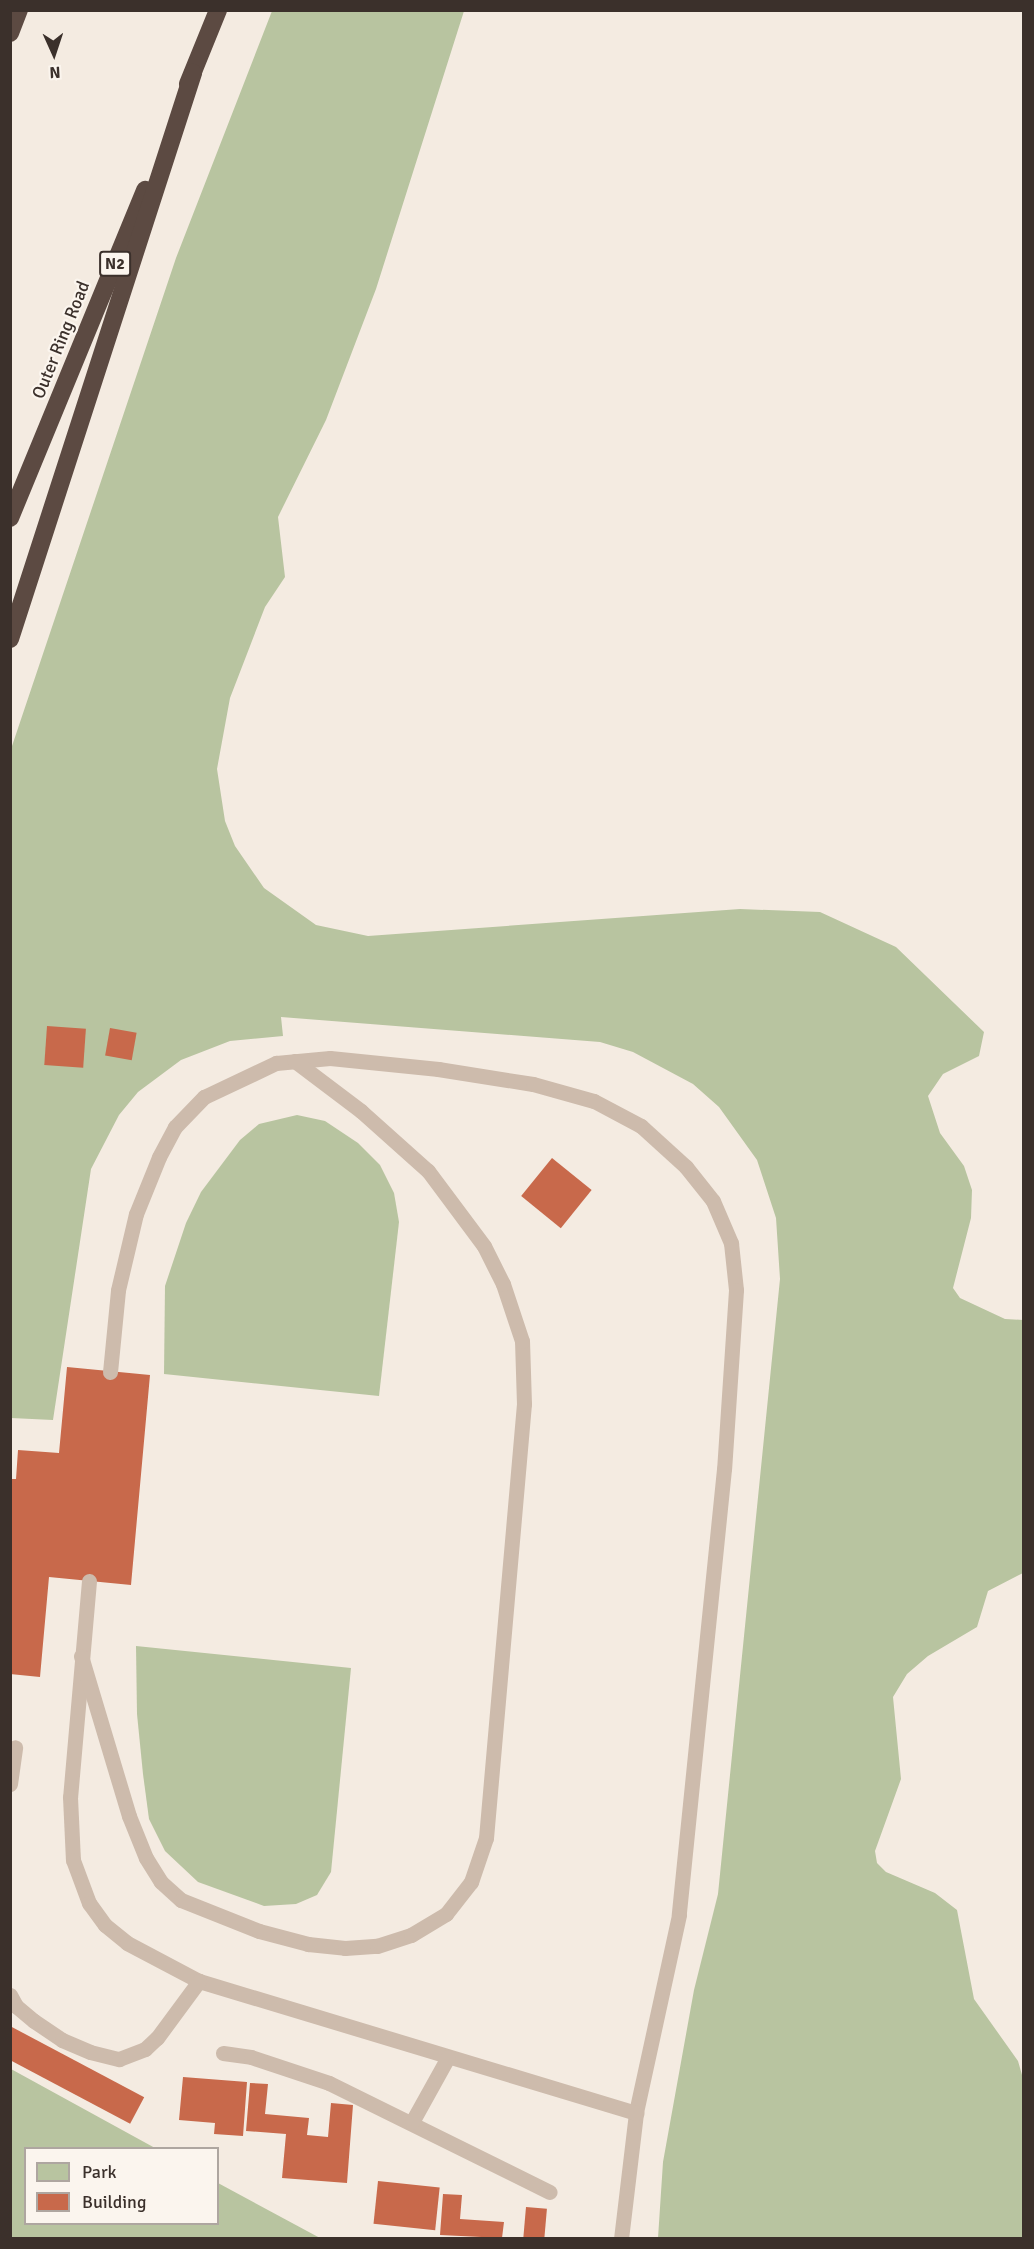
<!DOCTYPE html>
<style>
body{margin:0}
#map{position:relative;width:1034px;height:2249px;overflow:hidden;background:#f4ebe1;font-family:Signika,sans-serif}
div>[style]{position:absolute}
.green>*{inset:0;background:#b8c4a0}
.building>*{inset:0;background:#c8694b;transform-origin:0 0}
.service>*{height:15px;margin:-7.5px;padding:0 7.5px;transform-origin:7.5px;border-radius:7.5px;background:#cdbbac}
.motorway>*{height:18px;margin:-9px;padding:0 9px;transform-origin:9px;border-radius:9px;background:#5c4a42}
span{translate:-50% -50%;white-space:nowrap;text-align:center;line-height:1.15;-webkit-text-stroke:4.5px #fbf5ee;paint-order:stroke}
.shield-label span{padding:2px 4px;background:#fbf5ee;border:2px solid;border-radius:4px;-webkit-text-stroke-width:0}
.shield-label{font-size:16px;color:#3b302b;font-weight:700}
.street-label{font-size:18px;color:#3b302b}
.frame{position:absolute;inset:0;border:12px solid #3b302b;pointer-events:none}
.legend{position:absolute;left:24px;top:2147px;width:195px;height:78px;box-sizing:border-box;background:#fbf5ee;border:2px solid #aea6a0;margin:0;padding:8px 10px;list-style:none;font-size:18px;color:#3b302b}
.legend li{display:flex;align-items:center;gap:12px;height:30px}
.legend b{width:30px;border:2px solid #aea6a0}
.north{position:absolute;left:24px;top:24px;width:60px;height:60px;-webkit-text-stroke:4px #fbf5ee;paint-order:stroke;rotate:177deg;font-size:16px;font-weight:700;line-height:24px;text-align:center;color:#3b302b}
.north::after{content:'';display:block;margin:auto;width:21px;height:27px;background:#3b302b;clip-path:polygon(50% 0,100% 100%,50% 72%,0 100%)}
</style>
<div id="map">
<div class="green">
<i style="clip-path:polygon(272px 11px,464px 11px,376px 289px,326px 420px,278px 517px,285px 577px,265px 607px,230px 698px,217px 769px,225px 821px,235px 846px,264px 888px,316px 925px,368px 936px,740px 909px,820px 912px,896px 947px,984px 1032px,979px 1056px,943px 1074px,928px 1096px,940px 1133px,964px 1166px,972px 1190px,971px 1218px,953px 1288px,960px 1298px,1005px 1319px,1023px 1320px,1023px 1573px,988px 1591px,977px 1627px,928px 1656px,907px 1674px,893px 1697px,901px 1779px,875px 1851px,877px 1863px,886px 1872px,935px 1893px,957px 1910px,974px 1999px,1018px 2061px,1024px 2082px,1023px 2238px,658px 2238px,663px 2162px,694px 1990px,718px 1894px,780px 1279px,776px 1218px,757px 1160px,719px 1107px,693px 1084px,633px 1052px,600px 1042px,281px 1017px,283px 1036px,230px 1041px,181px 1060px,138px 1092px,119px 1115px,91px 1169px,53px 1420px,11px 1418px,11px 749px,176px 258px)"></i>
<i style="clip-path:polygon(297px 1115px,325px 1121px,358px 1143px,380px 1165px,394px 1193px,399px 1222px,379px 1396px,164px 1374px,165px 1286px,186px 1223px,201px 1192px,240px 1140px,259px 1124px)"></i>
<i style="clip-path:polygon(136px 1646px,351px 1668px,331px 1872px,317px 1895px,296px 1904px,264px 1906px,198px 1882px,165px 1851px,149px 1819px,143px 1774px,137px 1714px)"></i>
<i style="clip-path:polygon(11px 2069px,155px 2148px,26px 2148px,26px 2224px,218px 2224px,218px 2183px,320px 2238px,11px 2238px)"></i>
</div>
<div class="building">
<i style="left:47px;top:1026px;width:39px;height:39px;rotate:4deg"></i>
<i style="left:110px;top:1028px;width:27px;height:28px;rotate:10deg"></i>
<i style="left:552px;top:1158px;width:51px;height:49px;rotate:39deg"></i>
<i style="clip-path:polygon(67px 1367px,150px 1375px,131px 1585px,49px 1577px,40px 1677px,10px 1674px,10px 1479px,16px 1479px,18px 1450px,59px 1453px)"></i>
<i style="left:10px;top:2026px;width:152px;height:30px;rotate:28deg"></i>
<i style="clip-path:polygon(183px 2077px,247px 2082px,243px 2136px,214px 2134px,215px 2123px,179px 2120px)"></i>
<i style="clip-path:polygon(250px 2083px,268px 2084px,265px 2114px,309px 2118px,307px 2135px,328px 2137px,331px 2103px,353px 2105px,347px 2183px,282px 2178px,286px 2134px,246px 2131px)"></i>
<i style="left:378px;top:2181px;width:62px;height:43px;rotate:6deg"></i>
<i style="clip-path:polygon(443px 2194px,462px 2195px,460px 2219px,504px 2222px,502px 2238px,440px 2235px)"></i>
<i style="left:526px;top:2207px;width:21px;height:31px;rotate:5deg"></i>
</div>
<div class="service">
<i style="left:110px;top:1372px;width:82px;rotate:-84.4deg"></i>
<i style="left:118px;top:1290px;width:78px;rotate:-76.7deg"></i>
<i style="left:136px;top:1214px;width:61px;rotate:-68deg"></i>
<i style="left:159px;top:1157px;width:34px;rotate:-62deg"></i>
<i style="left:175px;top:1127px;width:42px;rotate:-46deg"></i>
<i style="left:204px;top:1097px;width:80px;rotate:-25.3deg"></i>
<i style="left:276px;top:1063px;width:54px;rotate:-5.3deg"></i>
<i style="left:330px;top:1058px;width:109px;rotate:5.8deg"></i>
<i style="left:438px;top:1069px;width:96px;rotate:9deg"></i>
<i style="left:533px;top:1084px;width:63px;rotate:15.6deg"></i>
<i style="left:594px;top:1101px;width:53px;rotate:28deg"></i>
<i style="left:641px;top:1126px;width:61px;rotate:42.3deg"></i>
<i style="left:686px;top:1167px;width:43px;rotate:51.5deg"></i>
<i style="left:713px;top:1201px;width:46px;rotate:66.8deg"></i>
<i style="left:731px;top:1243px;width:47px;rotate:83.9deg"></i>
<i style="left:736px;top:1290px;width:179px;rotate:93.8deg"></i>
<i style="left:724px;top:1469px;width:448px;rotate:95.8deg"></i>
<i style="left:679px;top:1915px;width:203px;rotate:102.3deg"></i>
<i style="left:636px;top:2113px;width:126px;rotate:96.8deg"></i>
<i style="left:89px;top:1581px;width:217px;rotate:95deg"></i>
<i style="left:70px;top:1797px;width:63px;rotate:87.3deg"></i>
<i style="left:73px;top:1860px;width:46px;rotate:69.6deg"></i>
<i style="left:89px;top:1903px;width:27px;rotate:54deg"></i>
<i style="left:105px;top:1925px;width:28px;rotate:39deg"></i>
<i style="left:127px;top:1943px;width:81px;rotate:27.8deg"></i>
<i style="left:199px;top:1981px;width:457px;rotate:16.8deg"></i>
<i style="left:81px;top:1656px;width:167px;rotate:73.3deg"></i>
<i style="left:129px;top:1816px;width:45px;rotate:68deg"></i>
<i style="left:146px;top:1858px;width:28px;rotate:58deg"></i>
<i style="left:161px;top:1882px;width:27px;rotate:42deg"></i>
<i style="left:181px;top:1900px;width:84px;rotate:21.7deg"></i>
<i style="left:259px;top:1931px;width:51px;rotate:14.9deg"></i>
<i style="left:308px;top:1944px;width:37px;rotate:6deg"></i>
<i style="left:345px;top:1948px;width:32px;rotate:-4deg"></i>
<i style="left:377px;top:1946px;width:36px;rotate:-18deg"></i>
<i style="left:411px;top:1935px;width:41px;rotate:-31deg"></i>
<i style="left:446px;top:1914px;width:41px;rotate:-52deg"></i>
<i style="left:471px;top:1882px;width:46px;rotate:-71.2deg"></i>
<i style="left:486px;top:1838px;width:436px;rotate:-85deg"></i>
<i style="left:524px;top:1404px;width:63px;rotate:-91.8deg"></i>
<i style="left:522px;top:1341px;width:60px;rotate:-108.4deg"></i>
<i style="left:503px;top:1284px;width:42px;rotate:-116.6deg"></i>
<i style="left:484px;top:1246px;width:94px;rotate:-126.7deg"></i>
<i style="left:428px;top:1171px;width:90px;rotate:-138.2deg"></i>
<i style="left:361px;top:1111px;width:83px;rotate:-142.9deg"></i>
<i style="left:10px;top:1784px;width:37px;rotate:-82deg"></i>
<i style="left:10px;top:1995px;width:13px;rotate:61deg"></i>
<i style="left:16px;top:2006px;width:23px;rotate:40deg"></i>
<i style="left:34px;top:2021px;width:34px;rotate:34deg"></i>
<i style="left:62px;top:2040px;width:30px;rotate:23deg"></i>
<i style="left:90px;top:2052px;width:30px;rotate:14deg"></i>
<i style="left:119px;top:2059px;width:28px;rotate:-21deg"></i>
<i style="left:145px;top:2049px;width:16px;rotate:-43deg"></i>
<i style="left:157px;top:2038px;width:71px;rotate:-53.6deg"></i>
<i style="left:223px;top:2053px;width:28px;rotate:8deg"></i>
<i style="left:251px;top:2057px;width:82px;rotate:18.4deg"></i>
<i style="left:329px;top:2083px;width:246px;rotate:26.3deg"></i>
<i style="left:412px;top:2122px;width:74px;rotate:-61deg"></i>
</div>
<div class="motorway">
<i style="left:10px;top:33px;width:25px;rotate:-69deg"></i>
<i style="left:188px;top:84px;width:80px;rotate:-67.9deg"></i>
<i style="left:10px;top:518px;width:355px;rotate:-67.6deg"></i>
<i style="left:10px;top:639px;width:595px;rotate:-72.08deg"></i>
</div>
<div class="shield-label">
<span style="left:115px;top:264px">N2</span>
</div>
<div class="street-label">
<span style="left:61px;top:340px;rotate:-68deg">Outer Ring Road</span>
</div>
<div class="frame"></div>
<ul class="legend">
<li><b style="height:16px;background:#b8c4a0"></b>Park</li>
<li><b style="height:16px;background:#c8694b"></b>Building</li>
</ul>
<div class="north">N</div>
</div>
